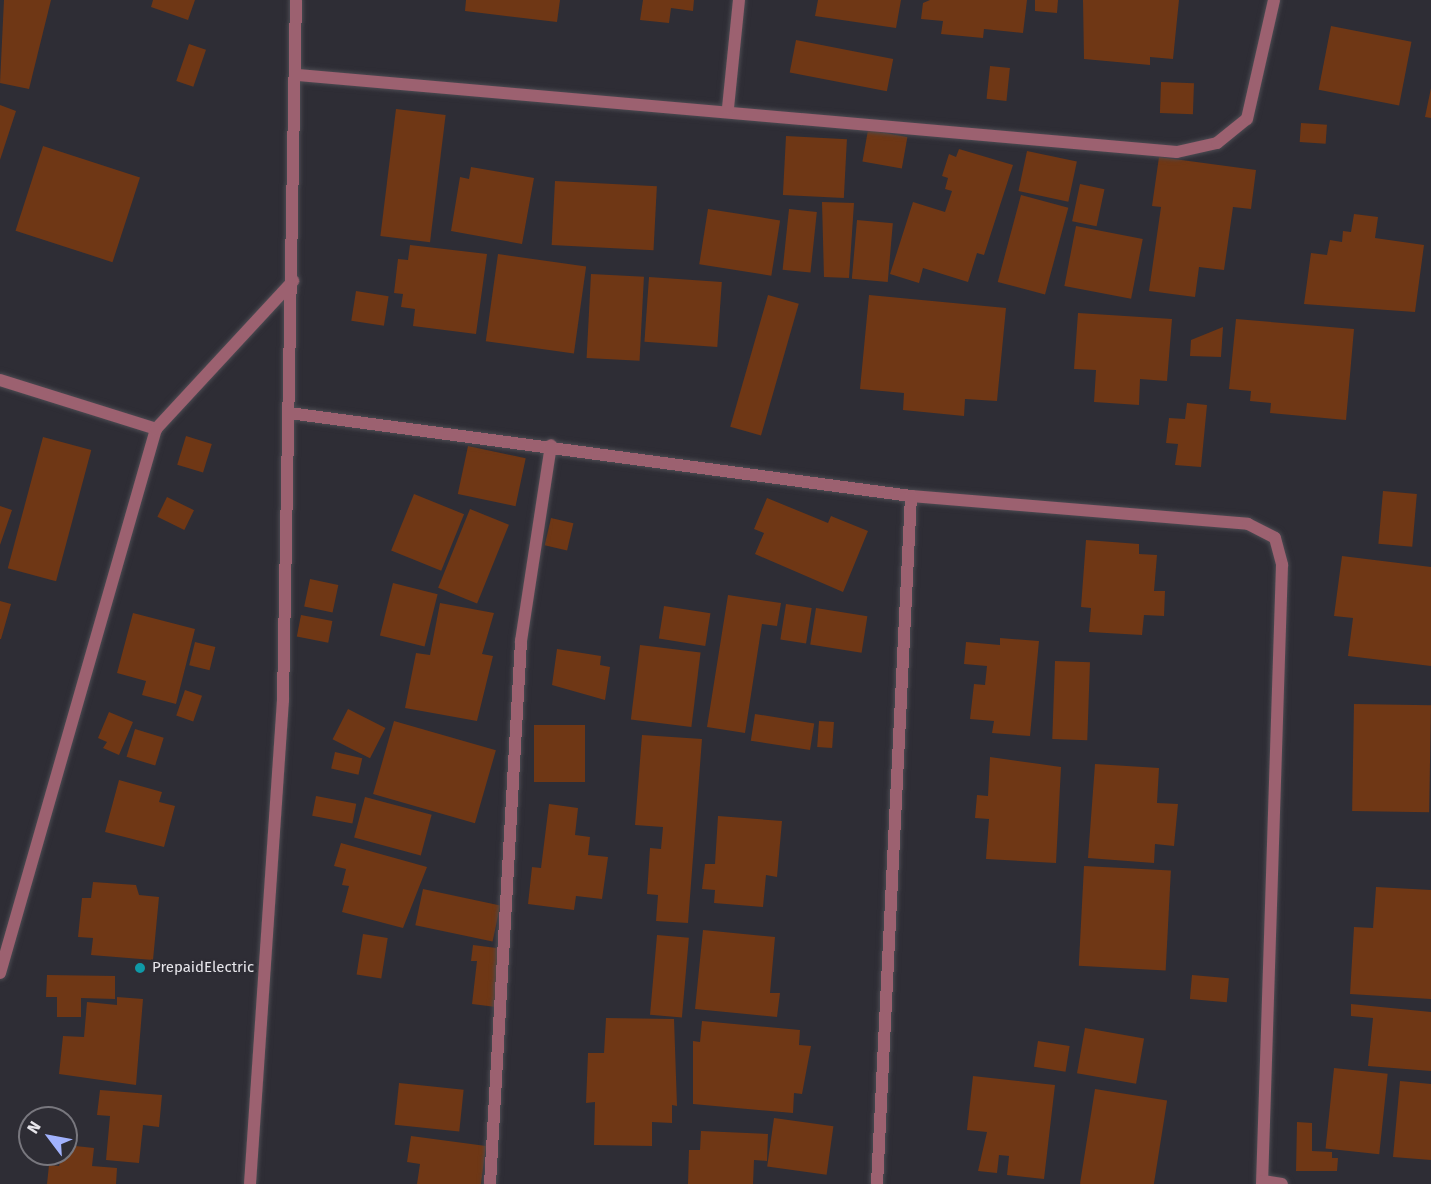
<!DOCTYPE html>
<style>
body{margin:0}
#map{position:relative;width:1431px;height:1184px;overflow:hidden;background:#2e2d35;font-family:"Fira Sans",sans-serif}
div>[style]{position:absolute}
.building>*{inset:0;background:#6f3715;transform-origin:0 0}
.roads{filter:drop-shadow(0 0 2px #4c4b52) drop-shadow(0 0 2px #4c4b52)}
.minor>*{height:12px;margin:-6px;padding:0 6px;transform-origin:6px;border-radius:6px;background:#9c6170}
.dots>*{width:16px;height:16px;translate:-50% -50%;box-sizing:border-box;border:3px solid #2e2d35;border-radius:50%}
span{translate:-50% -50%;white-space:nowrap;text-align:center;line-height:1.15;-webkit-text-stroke:5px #2e2d35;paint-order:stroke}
.poi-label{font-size:15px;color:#e7e6eb}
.left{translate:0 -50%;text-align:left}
.north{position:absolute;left:18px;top:1106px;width:60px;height:60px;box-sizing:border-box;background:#2e2d35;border:2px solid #78777e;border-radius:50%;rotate:302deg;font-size:16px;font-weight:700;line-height:24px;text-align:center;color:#e7e6eb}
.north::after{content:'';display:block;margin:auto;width:21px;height:27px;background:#a1b2fd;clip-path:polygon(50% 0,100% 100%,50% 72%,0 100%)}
</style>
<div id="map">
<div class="building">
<i style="clip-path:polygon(4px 0,51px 0,29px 89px,0 83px)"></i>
<i style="clip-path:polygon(153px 0,195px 0,188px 20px,151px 7px)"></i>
<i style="clip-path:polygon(466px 0,560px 0,557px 22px,465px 11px)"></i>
<i style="clip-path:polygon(643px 0,694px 0,693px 11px,671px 8px,669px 23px,640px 20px)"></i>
<i style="clip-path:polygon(818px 0,901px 0,896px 28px,815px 16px)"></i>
<i style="clip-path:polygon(930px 0,1027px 0,1023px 33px,984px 29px,983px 38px,941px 34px,943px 21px,921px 19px,923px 3px)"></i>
<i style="clip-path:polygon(1035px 0,1058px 0,1057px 13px,1035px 11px)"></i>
<i style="clip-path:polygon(1083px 0,1179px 0,1173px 59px,1150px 57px,1150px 65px,1084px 59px)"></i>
<i style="left:1331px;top:26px;width:82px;height:65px;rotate:11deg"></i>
<i style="left:796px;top:40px;width:99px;height:33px;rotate:11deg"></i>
<i style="left:189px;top:44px;width:18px;height:39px;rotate:19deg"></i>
<i style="left:990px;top:66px;width:20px;height:33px;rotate:6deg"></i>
<i style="left:1161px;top:82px;width:33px;height:31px;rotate:2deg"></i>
<i style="clip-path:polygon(1431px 88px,1431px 118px,1425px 117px)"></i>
<i style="clip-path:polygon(0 105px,16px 111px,0 160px)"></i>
<i style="left:396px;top:109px;width:50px;height:128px;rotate:7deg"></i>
<i style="left:1301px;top:123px;width:26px;height:19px;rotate:4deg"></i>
<i style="left:868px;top:130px;width:40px;height:32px;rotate:10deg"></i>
<i style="left:786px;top:136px;width:61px;height:59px;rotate:3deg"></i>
<i style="left:43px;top:146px;width:102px;height:89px;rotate:18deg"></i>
<i style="clip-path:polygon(959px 149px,1013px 165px,984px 255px,977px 253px,968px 282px,923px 268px,919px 283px,890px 274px,913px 202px,945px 212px,952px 191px,945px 189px,948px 178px,942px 176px,949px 154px,956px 157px)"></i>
<i style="left:1027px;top:151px;width:51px;height:41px;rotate:12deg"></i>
<i style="clip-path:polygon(1159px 157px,1256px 170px,1251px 209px,1233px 207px,1224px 270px,1199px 267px,1195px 297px,1149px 291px,1161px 207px,1152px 206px)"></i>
<i style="clip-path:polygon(471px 167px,534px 178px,522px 244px,451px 231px,460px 177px,469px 179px)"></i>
<i style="left:555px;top:181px;width:102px;height:64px;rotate:3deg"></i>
<i style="left:1080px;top:184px;width:25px;height:38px;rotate:12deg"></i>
<i style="left:1021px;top:195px;width:49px;height:90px;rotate:15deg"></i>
<i style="clip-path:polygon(822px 202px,854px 203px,849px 278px,824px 277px)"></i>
<i style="left:708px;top:209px;width:73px;height:56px;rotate:9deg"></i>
<i style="left:789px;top:209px;width:28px;height:61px;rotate:6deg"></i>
<i style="clip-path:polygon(1354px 214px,1378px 217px,1375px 238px,1424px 245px,1415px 312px,1304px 304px,1311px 253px,1327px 255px,1330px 240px,1342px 242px,1343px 231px,1351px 232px)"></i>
<i style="left:857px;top:220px;width:36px;height:59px;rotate:5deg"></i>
<i style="left:1076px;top:226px;width:68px;height:61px;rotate:11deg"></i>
<i style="clip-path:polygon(410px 245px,487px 254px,476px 334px,413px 326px,415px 309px,401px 307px,403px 294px,394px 293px,398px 259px,408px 260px)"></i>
<i style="left:498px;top:254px;width:89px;height:88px;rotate:8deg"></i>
<i style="left:591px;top:274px;width:53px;height:84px;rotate:3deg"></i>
<i style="left:649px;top:277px;width:73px;height:65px;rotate:4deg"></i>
<i style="left:356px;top:291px;width:33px;height:30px;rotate:9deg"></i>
<i style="left:768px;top:295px;width:32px;height:137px;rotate:16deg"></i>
<i style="clip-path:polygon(869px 295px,1006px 308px,997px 401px,965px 399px,964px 416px,903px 410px,904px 393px,860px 389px)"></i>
<i style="clip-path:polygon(1078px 313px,1172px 319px,1167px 381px,1140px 379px,1139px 405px,1094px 402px,1096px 370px,1074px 369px)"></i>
<i style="clip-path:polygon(1236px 319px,1354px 329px,1346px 420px,1270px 413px,1271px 403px,1250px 401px,1251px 391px,1229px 389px)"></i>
<i style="clip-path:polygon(1223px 327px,1221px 357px,1190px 356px,1191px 340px)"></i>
<i style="clip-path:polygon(1187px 403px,1207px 405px,1201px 467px,1175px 465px,1178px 444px,1166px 443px,1169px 418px,1185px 419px)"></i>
<i style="left:186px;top:436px;width:27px;height:30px;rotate:17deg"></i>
<i style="left:43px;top:437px;width:50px;height:136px;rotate:15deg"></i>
<i style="left:468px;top:446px;width:59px;height:49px;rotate:12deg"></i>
<i style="left:1383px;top:491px;width:34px;height:53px;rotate:5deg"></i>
<i style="left:414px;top:494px;width:54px;height:61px;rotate:22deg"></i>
<i style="left:167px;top:497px;width:30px;height:22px;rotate:26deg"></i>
<i style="clip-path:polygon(767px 498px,828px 523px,831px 516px,868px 531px,843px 592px,755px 554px,764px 533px,754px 529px)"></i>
<i style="clip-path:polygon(0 506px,12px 510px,0 545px)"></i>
<i style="left:470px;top:509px;width:42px;height:85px;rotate:22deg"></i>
<i style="left:551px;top:518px;width:23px;height:28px;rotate:13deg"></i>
<i style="clip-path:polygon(1086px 540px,1139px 544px,1139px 554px,1157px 555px,1154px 591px,1165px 591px,1164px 616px,1144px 615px,1142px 635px,1089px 632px,1091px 608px,1081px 607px)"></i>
<i style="clip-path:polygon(1342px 556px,1431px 567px,1431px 666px,1348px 656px,1353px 618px,1334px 616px)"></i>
<i style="left:310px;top:579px;width:29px;height:28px;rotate:12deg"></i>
<i style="left:393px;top:583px;width:46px;height:54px;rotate:14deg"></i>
<i style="clip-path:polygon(728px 595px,781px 603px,777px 626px,762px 624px,745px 733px,707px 727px)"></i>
<i style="clip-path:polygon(0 601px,11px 604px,1px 639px,0 639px)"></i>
<i style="clip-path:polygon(440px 603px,494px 613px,482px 654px,493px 656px,477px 721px,405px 708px,416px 653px,430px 655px)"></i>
<i style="left:786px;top:604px;width:26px;height:36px;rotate:9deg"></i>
<i style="left:664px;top:606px;width:47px;height:33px;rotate:9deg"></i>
<i style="left:816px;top:608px;width:52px;height:37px;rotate:9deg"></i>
<i style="clip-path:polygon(133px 613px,195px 629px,176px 704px,142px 695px,146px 681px,117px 673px)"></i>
<i style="left:301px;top:615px;width:32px;height:22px;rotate:11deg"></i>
<i style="clip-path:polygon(1000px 638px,1039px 641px,1030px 736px,992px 733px,994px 721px,970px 719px,974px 684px,985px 685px,987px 666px,964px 664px,966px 642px,1000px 645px)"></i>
<i style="left:195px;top:642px;width:21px;height:24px;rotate:14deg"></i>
<i style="left:640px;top:645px;width:61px;height:75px;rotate:7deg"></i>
<i style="clip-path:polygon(557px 649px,601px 656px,600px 665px,610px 667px,605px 700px,552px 685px)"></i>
<i style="left:1055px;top:661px;width:35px;height:78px;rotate:2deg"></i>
<i style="left:185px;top:690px;width:18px;height:27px;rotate:19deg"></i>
<i style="left:1354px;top:704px;width:77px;height:107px;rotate:1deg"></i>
<i style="left:348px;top:709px;width:42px;height:34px;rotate:27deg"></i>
<i style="clip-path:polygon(109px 712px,133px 722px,119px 755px,103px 748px,107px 742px,98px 738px)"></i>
<i style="left:755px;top:714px;width:60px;height:27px;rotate:9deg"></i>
<i style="left:394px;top:721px;width:106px;height:76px;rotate:16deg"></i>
<i style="left:819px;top:721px;width:15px;height:26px;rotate:4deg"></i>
<i style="left:534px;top:725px;width:51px;height:57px"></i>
<i style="left:135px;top:729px;width:30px;height:29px;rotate:17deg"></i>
<i style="clip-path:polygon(642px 735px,702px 739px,688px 923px,656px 921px,658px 895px,647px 894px,650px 848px,661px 849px,663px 827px,635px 825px)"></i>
<i style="left:335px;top:752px;width:28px;height:17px;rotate:13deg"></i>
<i style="clip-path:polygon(990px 757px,1061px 767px,1056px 863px,986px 859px,989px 819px,975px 818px,977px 795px,988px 796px)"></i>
<i style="clip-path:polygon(1095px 764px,1159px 768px,1157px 803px,1178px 804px,1174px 846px,1155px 844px,1154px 863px,1088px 858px)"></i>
<i style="clip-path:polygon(119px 780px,162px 792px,159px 802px,175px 806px,164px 847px,105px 832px)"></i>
<i style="left:316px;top:796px;width:41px;height:20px;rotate:11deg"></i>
<i style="left:365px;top:797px;width:69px;height:42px;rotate:15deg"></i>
<i style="clip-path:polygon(549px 804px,578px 808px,575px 835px,590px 837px,588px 855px,608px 857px,602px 899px,576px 896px,574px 910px,528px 904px,532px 867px,541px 868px)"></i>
<i style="clip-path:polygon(718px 816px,782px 821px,777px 877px,766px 875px,763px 907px,714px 903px,715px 890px,702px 889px,705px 864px,715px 864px)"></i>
<i style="clip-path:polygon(341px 843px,427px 867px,403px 928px,342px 912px,349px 886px,342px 885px,346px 869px,334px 866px)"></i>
<i style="left:1084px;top:866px;width:87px;height:100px;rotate:3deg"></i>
<i style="clip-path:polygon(93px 882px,136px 885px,139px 895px,159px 897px,153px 960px,91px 955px,93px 938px,78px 937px,82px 898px,91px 898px)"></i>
<i style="clip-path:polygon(1376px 887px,1431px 890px,1431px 999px,1350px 994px,1354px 927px,1373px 928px)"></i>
<i style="left:423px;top:889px;width:79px;height:37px;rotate:12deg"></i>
<i style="clip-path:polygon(703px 930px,775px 937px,770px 993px,780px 993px,777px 1017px,695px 1009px)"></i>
<i style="left:363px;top:934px;width:25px;height:41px;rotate:9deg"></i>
<i style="left:657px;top:935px;width:32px;height:80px;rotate:5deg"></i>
<i style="clip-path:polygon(473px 945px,504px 949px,496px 1007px,472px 1004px,477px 961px,471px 961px)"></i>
<i style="clip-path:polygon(47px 975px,115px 976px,115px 999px,81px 998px,81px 1017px,57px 1017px,57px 997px,46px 997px)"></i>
<i style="left:1192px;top:975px;width:37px;height:24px;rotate:5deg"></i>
<i style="clip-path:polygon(117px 997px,143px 999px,136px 1085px,59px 1074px,63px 1036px,84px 1037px,87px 1002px,117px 1005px)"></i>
<i style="clip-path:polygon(1351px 1004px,1431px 1012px,1431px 1071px,1368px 1066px,1373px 1018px,1351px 1016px)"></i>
<i style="clip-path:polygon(606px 1018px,674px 1019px,677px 1106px,672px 1105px,672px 1123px,652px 1122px,652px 1146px,594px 1145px,595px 1102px,586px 1103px,588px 1053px,604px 1053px)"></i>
<i style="clip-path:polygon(702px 1021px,800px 1030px,799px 1045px,811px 1046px,802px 1094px,794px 1093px,793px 1113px,693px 1104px,693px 1041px,700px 1042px)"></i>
<i style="left:1085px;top:1028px;width:60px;height:46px;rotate:10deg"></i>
<i style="left:1038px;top:1041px;width:32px;height:26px;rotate:9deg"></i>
<i style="left:1334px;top:1068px;width:54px;height:81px;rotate:6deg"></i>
<i style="clip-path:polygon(973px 1076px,1055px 1085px,1044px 1179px,1007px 1175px,1009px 1156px,999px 1155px,997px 1173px,978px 1171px,987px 1132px,967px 1130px)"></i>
<i style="clip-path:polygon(1400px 1081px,1431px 1084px,1431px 1160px,1393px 1157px)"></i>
<i style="left:399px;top:1083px;width:65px;height:42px;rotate:6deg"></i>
<i style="left:1095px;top:1089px;width:73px;height:96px;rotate:9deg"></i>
<i style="clip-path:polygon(100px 1090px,162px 1095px,159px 1127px,143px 1125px,139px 1163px,106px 1160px,110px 1116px,97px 1115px)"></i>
<i style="left:774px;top:1118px;width:60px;height:49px;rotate:8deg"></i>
<i style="clip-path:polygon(1297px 1122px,1312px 1123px,1312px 1151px,1332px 1152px,1332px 1158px,1338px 1158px,1337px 1171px,1296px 1171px)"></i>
<i style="clip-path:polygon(701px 1131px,768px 1134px,767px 1161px,754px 1160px,753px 1184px,688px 1184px,689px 1150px,700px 1150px)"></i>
<i style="clip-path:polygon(411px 1136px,486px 1146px,481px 1184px,417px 1184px,420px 1164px,407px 1162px)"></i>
<i style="clip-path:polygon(66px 1145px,94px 1148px,92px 1166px,117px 1168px,116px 1184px,47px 1184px,49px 1165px,59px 1166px)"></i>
</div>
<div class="roads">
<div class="minor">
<i style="left:298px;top:75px;width:882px;rotate:5.01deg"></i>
<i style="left:1177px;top:152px;width:41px;rotate:-12.7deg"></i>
<i style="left:1217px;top:143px;width:38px;rotate:-39deg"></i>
<i style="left:1247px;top:119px;width:122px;rotate:-77.2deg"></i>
<i style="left:728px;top:108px;width:109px;rotate:-84.2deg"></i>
<i style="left:0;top:380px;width:164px;rotate:17.4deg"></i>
<i style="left:289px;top:413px;width:628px;rotate:7.6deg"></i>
<i style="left:911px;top:496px;width:338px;rotate:4.7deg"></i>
<i style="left:1248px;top:524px;width:30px;rotate:27deg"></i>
<i style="left:1275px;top:538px;width:28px;rotate:75deg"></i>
<i style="left:1282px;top:565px;width:619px;rotate:91.85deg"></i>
<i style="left:0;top:973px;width:566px;rotate:-74deg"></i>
<i style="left:156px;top:429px;width:202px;rotate:-47.2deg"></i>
<i style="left:1263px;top:1181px;width:19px;rotate:9deg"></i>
<i style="left:250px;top:1184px;width:485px;rotate:-86.1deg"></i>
<i style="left:283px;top:700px;width:700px;rotate:-88.94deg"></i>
<i style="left:490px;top:1184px;width:544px;rotate:-86.73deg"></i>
<i style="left:521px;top:641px;width:198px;rotate:-81.3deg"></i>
<i style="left:877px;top:1184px;width:689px;rotate:-87.17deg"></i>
</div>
</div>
<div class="dots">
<i style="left:140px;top:968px;background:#0f9aa8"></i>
</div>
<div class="poi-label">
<span class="left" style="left:152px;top:968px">PrepaidElectric</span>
</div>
<div class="north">N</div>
</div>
